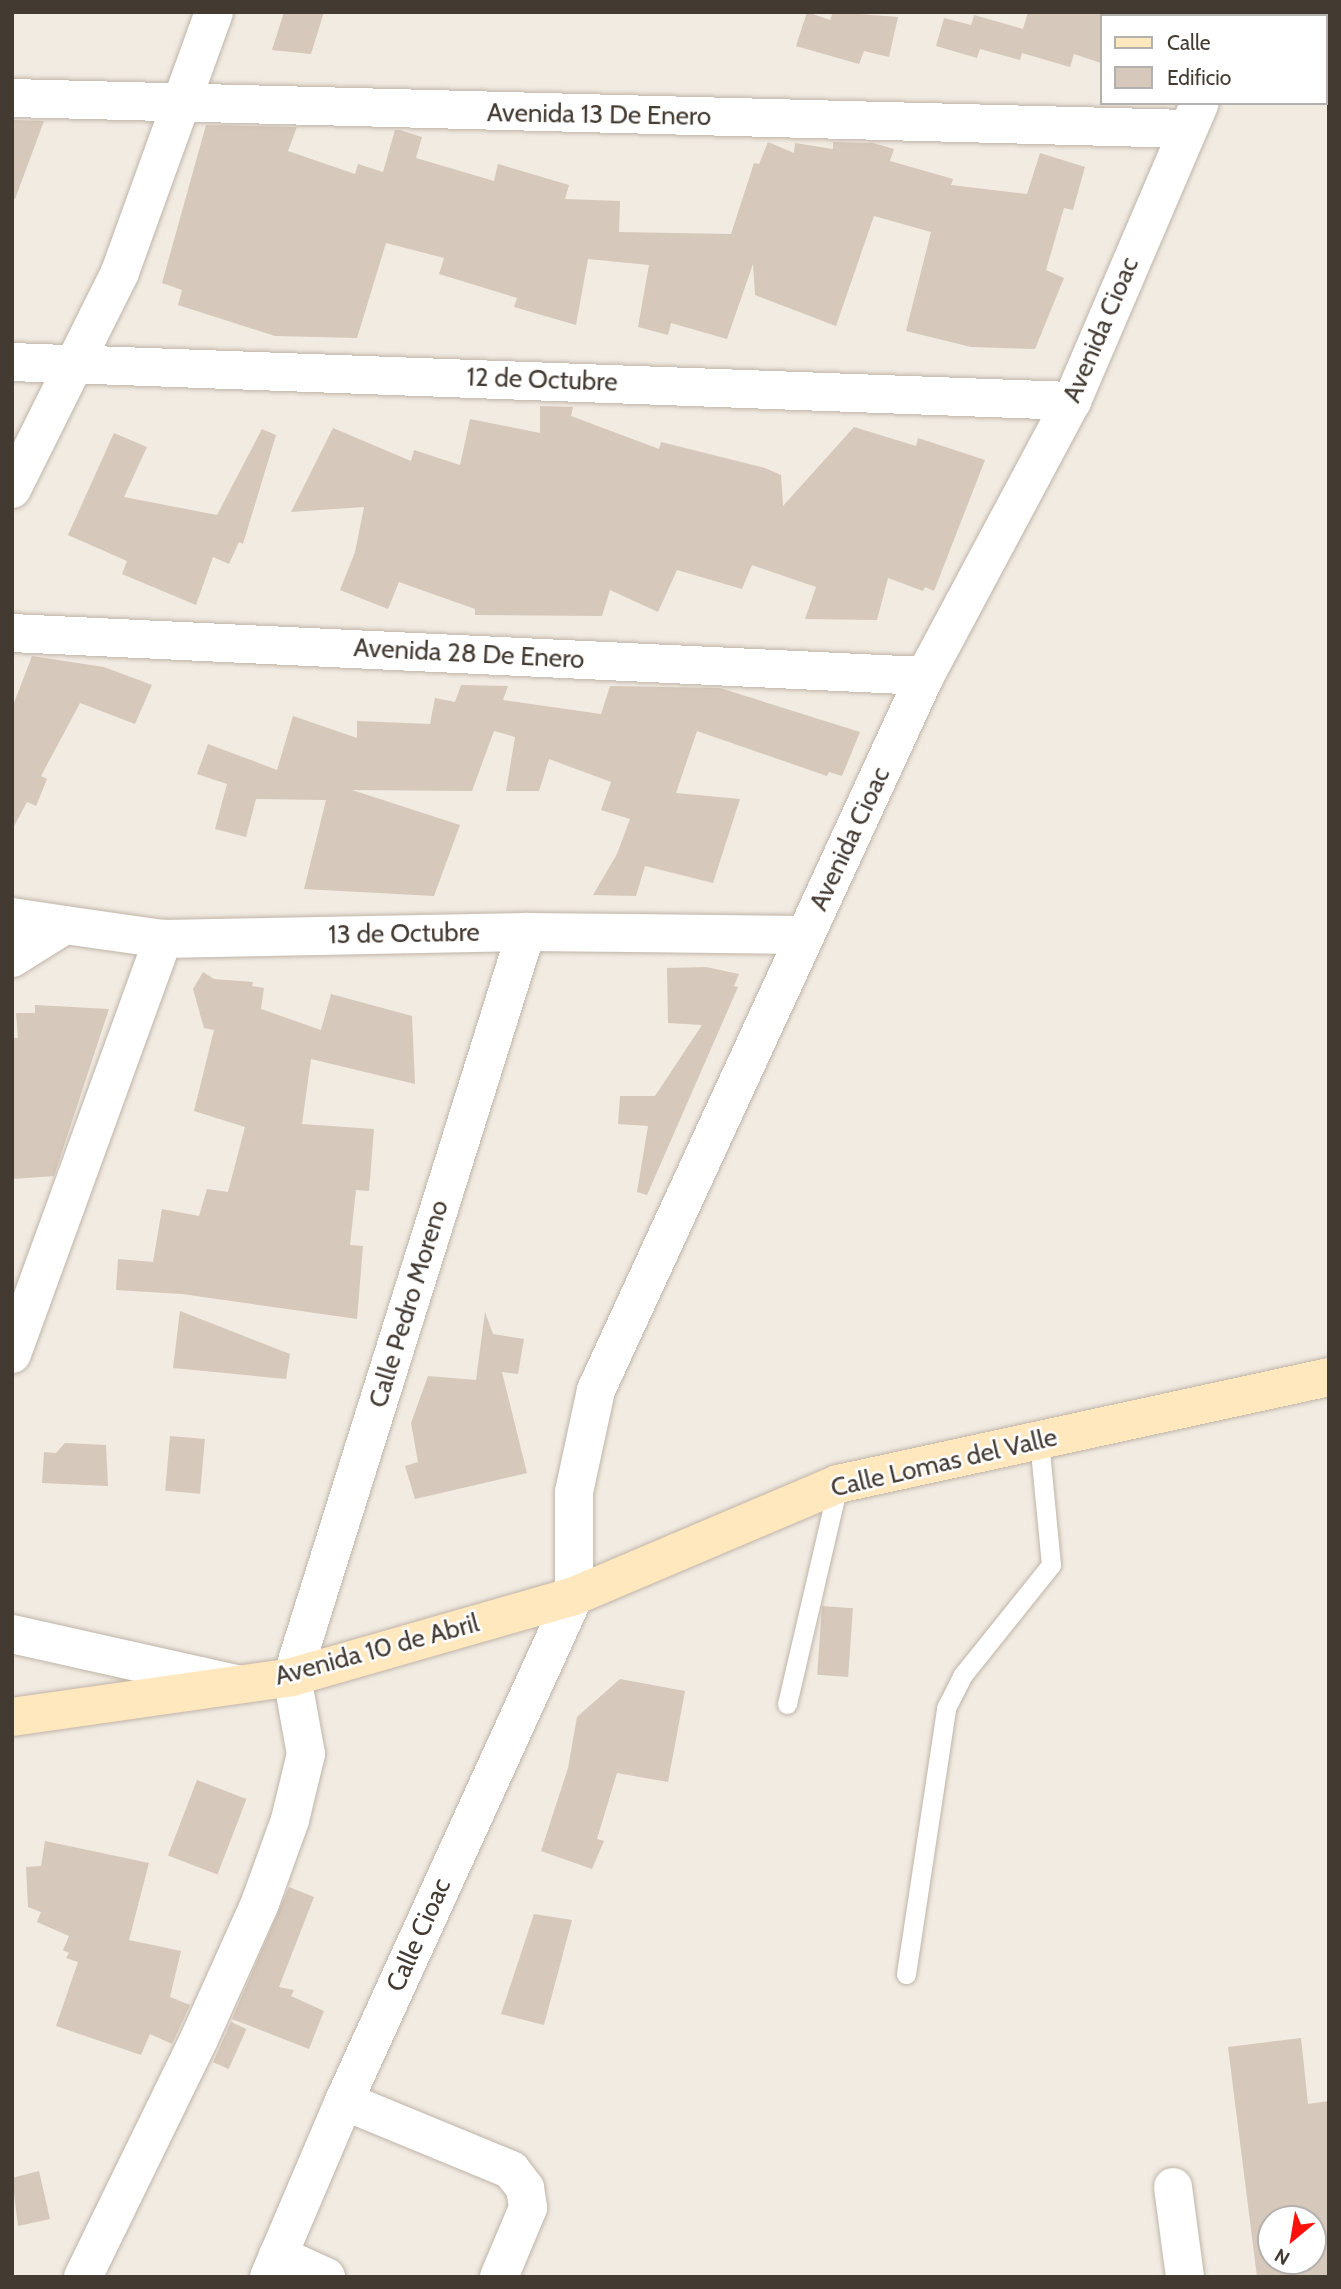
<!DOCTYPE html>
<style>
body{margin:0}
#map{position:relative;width:1341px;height:2289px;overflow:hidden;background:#f1ebe2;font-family:Cabin,sans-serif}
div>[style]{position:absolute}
.building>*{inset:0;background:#d6c8ba;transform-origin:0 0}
.roads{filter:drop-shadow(0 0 2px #c0b4a8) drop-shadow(0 0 2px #c0b4a8)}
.lane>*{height:19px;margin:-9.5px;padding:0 9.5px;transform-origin:9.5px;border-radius:9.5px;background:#fff}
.street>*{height:38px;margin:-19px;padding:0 19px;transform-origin:19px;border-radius:19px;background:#fff}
.secondary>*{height:38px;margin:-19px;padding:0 19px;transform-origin:19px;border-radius:19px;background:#ffe7be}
span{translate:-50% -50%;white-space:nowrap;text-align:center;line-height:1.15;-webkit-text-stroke:5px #fff;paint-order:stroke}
.street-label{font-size:26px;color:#433a32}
.frame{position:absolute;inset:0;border:14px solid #433a32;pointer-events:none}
.legend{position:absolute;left:1100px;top:14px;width:228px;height:91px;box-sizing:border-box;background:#fff;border:2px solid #b4b0ad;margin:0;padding:9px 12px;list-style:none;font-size:21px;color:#433a32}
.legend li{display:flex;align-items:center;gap:14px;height:35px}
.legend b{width:35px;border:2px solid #b4b0ad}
.north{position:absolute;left:1257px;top:2205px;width:70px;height:70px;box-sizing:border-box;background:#fff;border:2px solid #b4b0ad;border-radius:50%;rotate:210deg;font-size:19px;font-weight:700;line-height:28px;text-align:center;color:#433a32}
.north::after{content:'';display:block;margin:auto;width:24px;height:32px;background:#ff110b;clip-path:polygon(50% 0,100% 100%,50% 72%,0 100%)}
</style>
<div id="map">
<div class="building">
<i style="clip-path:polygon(284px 12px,324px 12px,311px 54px,272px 50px)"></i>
<i style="clip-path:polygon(807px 12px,830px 20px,833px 12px,898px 17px,889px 57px,864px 51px,859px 64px,796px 46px)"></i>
<i style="clip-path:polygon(1028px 12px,1101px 12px,1101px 63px,1074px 54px,1070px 67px,1022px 53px,1020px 60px,980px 49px,977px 58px,936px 46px,944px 18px,971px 25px,974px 15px,1023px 29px)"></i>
<i style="clip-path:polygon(13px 120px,44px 121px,15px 199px,12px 198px)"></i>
<i style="clip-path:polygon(206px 125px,297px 127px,288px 151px,355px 174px,358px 164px,383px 172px,395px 130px,400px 130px,422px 137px,416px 158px,494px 181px,498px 164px,569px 185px,565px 199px,620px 201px,619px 232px,731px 234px,754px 163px,759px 164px,768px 142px,794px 153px,795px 143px,833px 149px,833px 142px,873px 143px,894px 149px,890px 161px,953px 179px,951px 185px,1027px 194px,1040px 153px,1085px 167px,1073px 210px,1064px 208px,1046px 270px,1064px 278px,1035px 349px,971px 347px,906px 331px,931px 232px,874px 216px,836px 326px,755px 295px,753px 264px,727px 339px,671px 323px,668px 335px,638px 327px,649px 265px,588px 259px,576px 325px,514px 307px,517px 298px,439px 274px,444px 258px,386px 243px,357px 338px,275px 336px,178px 305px,182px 290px,162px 283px)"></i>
<i style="clip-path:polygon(540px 406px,573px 407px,571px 416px,659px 449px,661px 442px,765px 468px,781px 475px,783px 506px,854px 427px,916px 446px,918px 438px,985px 460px,934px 591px,925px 587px,923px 591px,888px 578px,877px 620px,805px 619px,816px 587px,752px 565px,742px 589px,677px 570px,658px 612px,610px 590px,602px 616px,475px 615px,475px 609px,399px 582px,388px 609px,340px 590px,355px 552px,364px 507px,291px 512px,333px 428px,411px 461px,414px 450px,460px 465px,470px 419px,540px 433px)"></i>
<i style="clip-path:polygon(262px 429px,276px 435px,243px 544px,239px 542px,229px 564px,213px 557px,196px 605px,122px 574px,127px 561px,68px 535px,114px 433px,147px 447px,124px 497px,217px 515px)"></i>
<i style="clip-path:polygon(32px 656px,104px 667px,152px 685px,135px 724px,80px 703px,41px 776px,47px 779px,36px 806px,27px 802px,12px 830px,12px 708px)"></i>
<i style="clip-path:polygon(461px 685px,508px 686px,503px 700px,601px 714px,610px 686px,720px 688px,860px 732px,842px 776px,829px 772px,827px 776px,697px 731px,676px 793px,740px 799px,713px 883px,645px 866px,636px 896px,593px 895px,617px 854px,630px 819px,601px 810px,611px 782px,549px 759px,539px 791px,506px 791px,515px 737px,494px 731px,472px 791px,352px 790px,460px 825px,434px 896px,304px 889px,326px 800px,256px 799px,246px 837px,215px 829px,227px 784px,197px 774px,208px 744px,277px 770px,293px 716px,357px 738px,357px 721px,430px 724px,435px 698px,455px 702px)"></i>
<i style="clip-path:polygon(706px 967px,739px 974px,734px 986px,738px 987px,647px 1195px,637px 1192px,648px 1126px,618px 1124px,620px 1096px,655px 1096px,702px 1025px,668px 1023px,667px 968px)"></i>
<i style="clip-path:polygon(203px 972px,214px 979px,253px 982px,252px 986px,264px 988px,261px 1009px,321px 1030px,331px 994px,412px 1016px,415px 1084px,311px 1059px,302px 1124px,374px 1129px,369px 1191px,356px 1190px,350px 1245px,363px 1246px,357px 1319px,182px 1294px,116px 1290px,118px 1259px,153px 1262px,162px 1209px,199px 1216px,207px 1189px,228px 1192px,245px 1127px,194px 1111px,214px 1030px,204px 1028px,193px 989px)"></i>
<i style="clip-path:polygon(35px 1005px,109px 1009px,54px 1176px,12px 1179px,12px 1038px,18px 1038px,16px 1013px,35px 1013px)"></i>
<i style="clip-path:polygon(180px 1311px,290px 1354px,286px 1379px,173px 1368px)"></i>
<i style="clip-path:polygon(485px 1312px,493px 1334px,524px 1339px,518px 1374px,502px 1372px,527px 1473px,415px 1499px,405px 1466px,418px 1462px,411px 1423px,428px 1376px,476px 1380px)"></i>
<i style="left:170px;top:1436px;width:35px;height:55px;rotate:5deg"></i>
<i style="clip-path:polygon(65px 1443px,106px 1445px,108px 1486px,42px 1483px,44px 1452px,56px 1453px)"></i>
<i style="left:822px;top:1606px;width:31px;height:69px;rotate:4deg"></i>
<i style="clip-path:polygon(620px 1679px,685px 1691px,668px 1782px,617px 1773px,597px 1839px,604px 1841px,592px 1869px,541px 1851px,568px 1768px,577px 1717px)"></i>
<i style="left:197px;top:1780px;width:53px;height:81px;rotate:21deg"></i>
<i style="clip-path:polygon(45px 1841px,149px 1863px,129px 1940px,181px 1951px,170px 1997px,190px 2005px,172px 2044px,150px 2034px,141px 2055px,56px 2026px,78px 1962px,66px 1958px,69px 1953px,63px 1950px,69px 1936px,37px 1922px,41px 1912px,28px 1907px,26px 1867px,41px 1866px)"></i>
<i style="clip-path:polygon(289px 1887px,314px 1897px,279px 1987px,294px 1990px,291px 1996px,324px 2011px,309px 2049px,232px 2019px)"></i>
<i style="clip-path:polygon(534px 1914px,572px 1920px,544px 2025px,501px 2014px)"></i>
<i style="left:231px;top:2022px;width:17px;height:44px;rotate:24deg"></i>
<i style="clip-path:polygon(evenodd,1301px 2038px,1308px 2104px,1329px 2101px,1329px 2277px,1257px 2277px,1228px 2047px,1301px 2038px,1271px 2219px,1313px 2219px,1313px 2261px,1271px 2261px,1271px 2219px)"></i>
<i style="clip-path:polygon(39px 2171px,50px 2219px,18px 2226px,12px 2178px)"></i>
</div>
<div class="roads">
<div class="lane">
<i style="left:787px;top:1704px;width:226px;rotate:-76.9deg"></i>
<i style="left:906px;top:1974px;width:269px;rotate:-81.4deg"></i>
<i style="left:946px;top:1708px;width:36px;rotate:-63deg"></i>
<i style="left:962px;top:1676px;width:142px;rotate:-51.3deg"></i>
<i style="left:1051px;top:1565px;width:126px;rotate:-95.5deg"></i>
</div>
<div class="street">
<i style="left:1249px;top:16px;width:4px;rotate:-63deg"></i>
<i style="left:12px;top:98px;width:1174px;rotate:1.51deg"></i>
<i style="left:12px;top:362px;width:1061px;rotate:2.11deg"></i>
<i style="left:12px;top:489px;width:242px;rotate:-63.5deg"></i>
<i style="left:120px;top:272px;width:276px;rotate:-70.1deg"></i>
<i style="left:12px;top:633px;width:914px;rotate:2.7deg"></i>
<i style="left:12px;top:917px;width:54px;rotate:8.6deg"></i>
<i style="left:12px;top:958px;width:62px;rotate:-31.9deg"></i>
<i style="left:65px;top:925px;width:99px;rotate:8.1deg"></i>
<i style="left:163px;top:939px;width:363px;rotate:-1.1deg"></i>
<i style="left:526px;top:932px;width:279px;rotate:0.6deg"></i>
<i style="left:12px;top:1354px;width:442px;rotate:-70deg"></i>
<i style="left:12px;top:1634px;width:229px;rotate:12.6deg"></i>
<i style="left:344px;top:2101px;width:181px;rotate:22.4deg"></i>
<i style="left:511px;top:2170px;width:23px;rotate:52deg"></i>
<i style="left:525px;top:2188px;width:20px;rotate:81deg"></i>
<i style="left:528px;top:2208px;width:75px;rotate:112.8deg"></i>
<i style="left:1173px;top:2187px;width:91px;rotate:82.4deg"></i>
<i style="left:278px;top:2255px;width:53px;rotate:24.6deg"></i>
<i style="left:83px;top:2277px;width:265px;rotate:-64deg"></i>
<i style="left:199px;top:2039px;width:149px;rotate:-65.8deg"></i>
<i style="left:260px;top:1903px;width:88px;rotate:-70.1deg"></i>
<i style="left:290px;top:1820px;width:68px;rotate:-76.4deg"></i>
<i style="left:306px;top:1754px;width:78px;rotate:-100.3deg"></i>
<i style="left:292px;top:1677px;width:781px;rotate:-72.56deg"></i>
<i style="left:269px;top:2277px;width:191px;rotate:-66.9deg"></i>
<i style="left:344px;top:2101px;width:555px;rotate:-65.51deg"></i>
<i style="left:574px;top:1596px;width:104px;rotate:-90deg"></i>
<i style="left:574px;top:1492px;width:104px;rotate:-77.8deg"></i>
<i style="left:596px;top:1390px;width:786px;rotate:-65.26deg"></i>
<i style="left:925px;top:676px;width:312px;rotate:-61.9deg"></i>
<i style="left:1072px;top:401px;width:324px;rotate:-66.8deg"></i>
</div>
<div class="secondary">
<i style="left:12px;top:1717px;width:283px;rotate:-8.1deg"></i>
<i style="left:292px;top:1677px;width:293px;rotate:-16deg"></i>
<i style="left:574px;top:1596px;width:287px;rotate:-23deg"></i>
<i style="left:838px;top:1484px;width:503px;rotate:-12.29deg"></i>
</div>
</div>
<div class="street-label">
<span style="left:599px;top:115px;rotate:1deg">Avenida 13 De Enero</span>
<span style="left:1101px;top:330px;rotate:-67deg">Avenida Cioac</span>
<span style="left:542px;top:380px;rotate:2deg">12 de Octubre</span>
<span style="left:469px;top:654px;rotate:3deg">Avenida 28 De Enero</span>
<span style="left:850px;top:839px;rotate:-65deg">Avenida Cioac</span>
<span style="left:404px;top:934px;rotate:-1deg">13 de Octubre</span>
<span style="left:409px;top:1304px;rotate:-73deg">Calle Pedro Moreno</span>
<span style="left:944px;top:1463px;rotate:-13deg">Calle Lomas del Valle</span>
<span style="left:377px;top:1650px;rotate:-15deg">Avenida 10 de Abril</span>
<span style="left:419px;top:1935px;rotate:-66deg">Calle Cioac</span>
</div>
<div class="frame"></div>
<ul class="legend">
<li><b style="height:9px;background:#ffe7be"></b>Calle</li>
<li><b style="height:19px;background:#d6c8ba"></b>Edificio</li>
</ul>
<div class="north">N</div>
</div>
